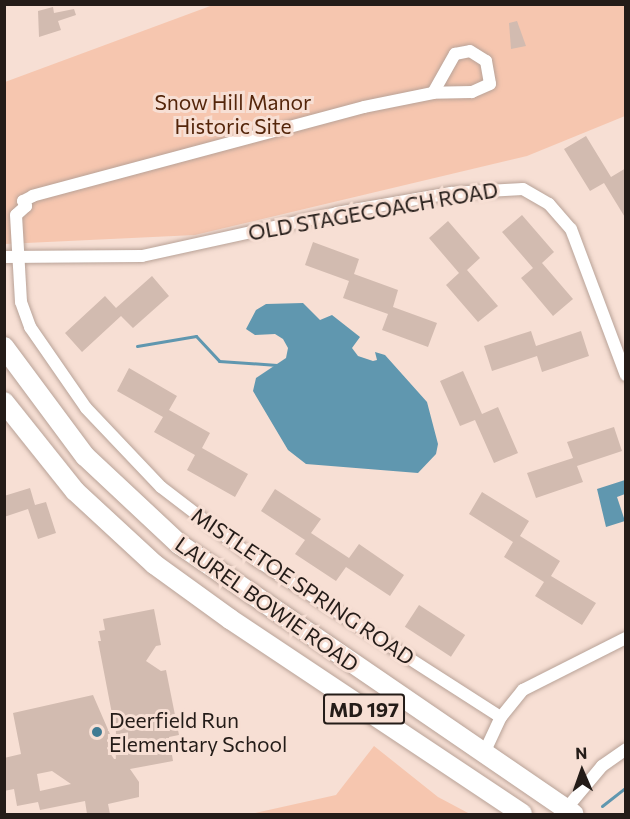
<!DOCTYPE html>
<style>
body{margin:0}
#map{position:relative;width:630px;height:819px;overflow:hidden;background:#f7dfd4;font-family:Commissioner,sans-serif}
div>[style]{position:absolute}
.green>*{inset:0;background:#f6c6af}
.water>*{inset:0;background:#6097af}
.stream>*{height:3px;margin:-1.5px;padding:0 1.5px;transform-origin:1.5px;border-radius:1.5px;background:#6097af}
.building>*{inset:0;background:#d2bbb0;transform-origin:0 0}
.roads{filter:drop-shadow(0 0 2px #b8a297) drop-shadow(0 0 2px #b8a297)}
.minor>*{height:12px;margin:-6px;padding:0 6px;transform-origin:6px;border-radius:6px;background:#fff}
.primary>*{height:20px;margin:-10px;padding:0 10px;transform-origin:10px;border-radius:10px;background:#fff}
.dots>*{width:16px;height:16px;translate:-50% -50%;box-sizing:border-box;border:3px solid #f7dfd4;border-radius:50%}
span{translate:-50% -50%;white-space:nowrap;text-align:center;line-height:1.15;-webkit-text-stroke:6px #f7dfd4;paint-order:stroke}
.shield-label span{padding:2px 4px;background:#f7dfd4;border:2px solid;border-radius:4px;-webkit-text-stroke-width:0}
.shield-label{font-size:20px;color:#241c18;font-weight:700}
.park-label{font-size:21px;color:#54250a}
.street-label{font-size:21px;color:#241c18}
.poi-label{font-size:21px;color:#241c18}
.left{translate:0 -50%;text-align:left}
.frame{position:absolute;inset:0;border:6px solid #241c18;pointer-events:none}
.north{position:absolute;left:552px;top:741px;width:60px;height:60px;-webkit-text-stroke:4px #f7dfd4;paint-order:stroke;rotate:358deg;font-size:16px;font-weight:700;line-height:24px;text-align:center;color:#241c18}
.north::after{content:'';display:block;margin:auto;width:21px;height:27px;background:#241c18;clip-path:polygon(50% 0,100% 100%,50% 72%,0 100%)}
</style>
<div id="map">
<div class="green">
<i style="clip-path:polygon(213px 5px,625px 5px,625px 116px,527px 156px,195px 235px,5px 244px,5px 82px)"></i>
<i style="clip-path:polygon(374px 746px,438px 797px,470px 814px,251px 814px,336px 795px)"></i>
</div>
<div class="water">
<i style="clip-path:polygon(303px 303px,320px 320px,332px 315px,360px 337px,352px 348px,358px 356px,373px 361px,377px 360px,375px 352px,385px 355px,427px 402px,438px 444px,436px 454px,418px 473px,306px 464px,288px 450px,253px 391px,256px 378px,286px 358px,288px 348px,283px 339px,275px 334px,255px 335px,246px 329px,256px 310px,266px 304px)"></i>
<i style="clip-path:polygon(625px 480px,625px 494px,617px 497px,625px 521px,606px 527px,597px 489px)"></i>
</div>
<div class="stream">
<i style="left:137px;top:346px;width:60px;rotate:-9.6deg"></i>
<i style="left:196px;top:336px;width:34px;rotate:47deg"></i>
<i style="left:219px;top:361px;width:58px;rotate:3.9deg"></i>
<i style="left:602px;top:806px;width:31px;rotate:-38deg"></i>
</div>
<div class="building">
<i style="clip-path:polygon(53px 7px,54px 13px,74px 9px,76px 15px,58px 21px,61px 30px,39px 37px,38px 11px)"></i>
<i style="clip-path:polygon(517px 21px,526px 46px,511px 49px,509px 23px)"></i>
<i style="clip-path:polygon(586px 136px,611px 177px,626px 168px,626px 219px,604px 183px,590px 191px,564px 149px)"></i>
<i style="clip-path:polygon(522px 215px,554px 252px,542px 263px,573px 299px,553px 316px,521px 278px,533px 268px,502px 232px)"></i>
<i style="clip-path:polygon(448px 221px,480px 258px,467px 270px,498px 306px,478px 322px,446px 285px,459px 273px,429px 238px)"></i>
<i style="clip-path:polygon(313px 242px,359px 259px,354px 274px,398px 290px,393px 307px,437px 323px,428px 347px,382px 330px,388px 314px,343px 298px,349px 281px,305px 265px)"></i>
<i style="clip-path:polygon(152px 276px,169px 296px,133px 328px,121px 316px,82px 352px,65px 333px,105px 296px,116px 308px)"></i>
<i style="clip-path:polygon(531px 331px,536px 346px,581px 331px,589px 356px,542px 372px,537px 356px,492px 371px,484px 346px)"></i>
<i style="clip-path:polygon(129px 368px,177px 396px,169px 410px,210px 433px,202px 448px,248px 474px,235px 497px,187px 470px,195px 455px,154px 432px,163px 417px,117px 391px)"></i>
<i style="clip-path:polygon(463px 371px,482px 414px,498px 407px,518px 453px,494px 463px,475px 420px,460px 426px,440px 381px)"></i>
<i style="clip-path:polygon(614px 427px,622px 451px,577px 466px,583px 482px,536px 498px,527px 473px,573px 458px,567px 442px)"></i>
<i style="clip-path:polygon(30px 488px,35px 505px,46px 502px,56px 533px,38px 539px,28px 509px,4px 517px,4px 496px)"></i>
<i style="clip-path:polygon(275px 489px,321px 519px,311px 533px,349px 558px,359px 544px,404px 575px,390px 596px,346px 567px,336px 581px,295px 554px,305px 540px,261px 511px)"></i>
<i style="clip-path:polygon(482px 492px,529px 521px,520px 536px,560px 561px,551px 576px,596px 603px,582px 625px,535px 596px,544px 582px,504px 557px,513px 542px,469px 514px)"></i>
<i style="left:419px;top:605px;width:55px;height:26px;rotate:33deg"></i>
<i style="clip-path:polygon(evenodd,154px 609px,161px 645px,156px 646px,146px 661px,161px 671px,166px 670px,179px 735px,169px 737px,173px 761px,130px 769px,139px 782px,139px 797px,108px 804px,110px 814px,87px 814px,85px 801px,40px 810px,38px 802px,17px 806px,14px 789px,4px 791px,4px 758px,21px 754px,13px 713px,93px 695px,113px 741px,117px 740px,98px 641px,101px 641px,99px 631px,105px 630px,103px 619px,154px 609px,52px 771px,71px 784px,40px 791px,37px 774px,52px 771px)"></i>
</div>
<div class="roads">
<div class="minor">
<i style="left:470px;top:51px;width:19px;rotate:32deg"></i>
<i style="left:486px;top:61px;width:23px;rotate:80deg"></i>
<i style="left:490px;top:84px;width:20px;rotate:156deg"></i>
<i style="left:472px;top:92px;width:39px;rotate:179deg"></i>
<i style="left:433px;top:93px;width:45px;rotate:-60.6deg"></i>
<i style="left:455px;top:54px;width:15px;rotate:-11deg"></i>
<i style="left:433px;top:93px;width:70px;rotate:168.5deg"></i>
<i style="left:364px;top:107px;width:343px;rotate:165deg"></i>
<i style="left:33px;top:196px;width:11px;rotate:153deg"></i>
<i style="left:23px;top:201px;width:6px;rotate:59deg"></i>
<i style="left:26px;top:206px;width:13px;rotate:138deg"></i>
<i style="left:16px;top:215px;width:87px;rotate:86.7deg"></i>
<i style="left:21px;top:302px;width:27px;rotate:70deg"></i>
<i style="left:30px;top:327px;width:98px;rotate:55.3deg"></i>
<i style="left:86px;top:408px;width:109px;rotate:46.5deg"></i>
<i style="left:161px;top:487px;width:120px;rotate:37.5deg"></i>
<i style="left:256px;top:560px;width:291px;rotate:32.7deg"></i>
<i style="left:4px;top:257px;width:138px;rotate:-0.4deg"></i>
<i style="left:142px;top:256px;width:200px;rotate:-12.4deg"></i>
<i style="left:337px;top:213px;width:116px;rotate:-10deg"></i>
<i style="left:451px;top:193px;width:72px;rotate:-3.2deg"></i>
<i style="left:523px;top:189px;width:30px;rotate:30deg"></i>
<i style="left:549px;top:204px;width:33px;rotate:49deg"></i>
<i style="left:571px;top:229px;width:156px;rotate:69.4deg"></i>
<i style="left:485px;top:751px;width:38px;rotate:-65deg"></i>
<i style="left:501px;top:717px;width:35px;rotate:-51deg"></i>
<i style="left:523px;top:690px;width:115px;rotate:-26.8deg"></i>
<i style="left:566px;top:809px;width:56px;rotate:-50.1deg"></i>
<i style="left:602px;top:766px;width:29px;rotate:-35deg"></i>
</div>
<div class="primary">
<i style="left:4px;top:347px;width:136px;rotate:53.4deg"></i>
<i style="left:85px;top:456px;width:129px;rotate:43.1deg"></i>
<i style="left:179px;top:544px;width:478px;rotate:34.4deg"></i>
<i style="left:4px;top:402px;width:114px;rotate:51.4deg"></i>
<i style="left:75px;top:491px;width:108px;rotate:42.7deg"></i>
<i style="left:154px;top:564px;width:94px;rotate:35.9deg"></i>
<i style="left:230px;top:619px;width:351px;rotate:33.7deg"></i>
</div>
</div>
<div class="dots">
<i style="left:97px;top:732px;background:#407b93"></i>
</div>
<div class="shield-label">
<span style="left:364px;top:709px">MD 197</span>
</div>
<div class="park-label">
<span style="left:233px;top:114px">Snow Hill Manor<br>Historic Site</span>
</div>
<div class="street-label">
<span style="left:373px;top:211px;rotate:-10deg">OLD STAGECOACH ROAD</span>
<span style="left:303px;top:586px;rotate:34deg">MISTLETOE SPRING ROAD</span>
<span style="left:267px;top:604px;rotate:35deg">LAUREL BOWIE ROAD</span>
</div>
<div class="poi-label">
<span class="left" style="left:109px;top:732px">Deerfield Run<br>Elementary School</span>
</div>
<div class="frame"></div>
<div class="north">N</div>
</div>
